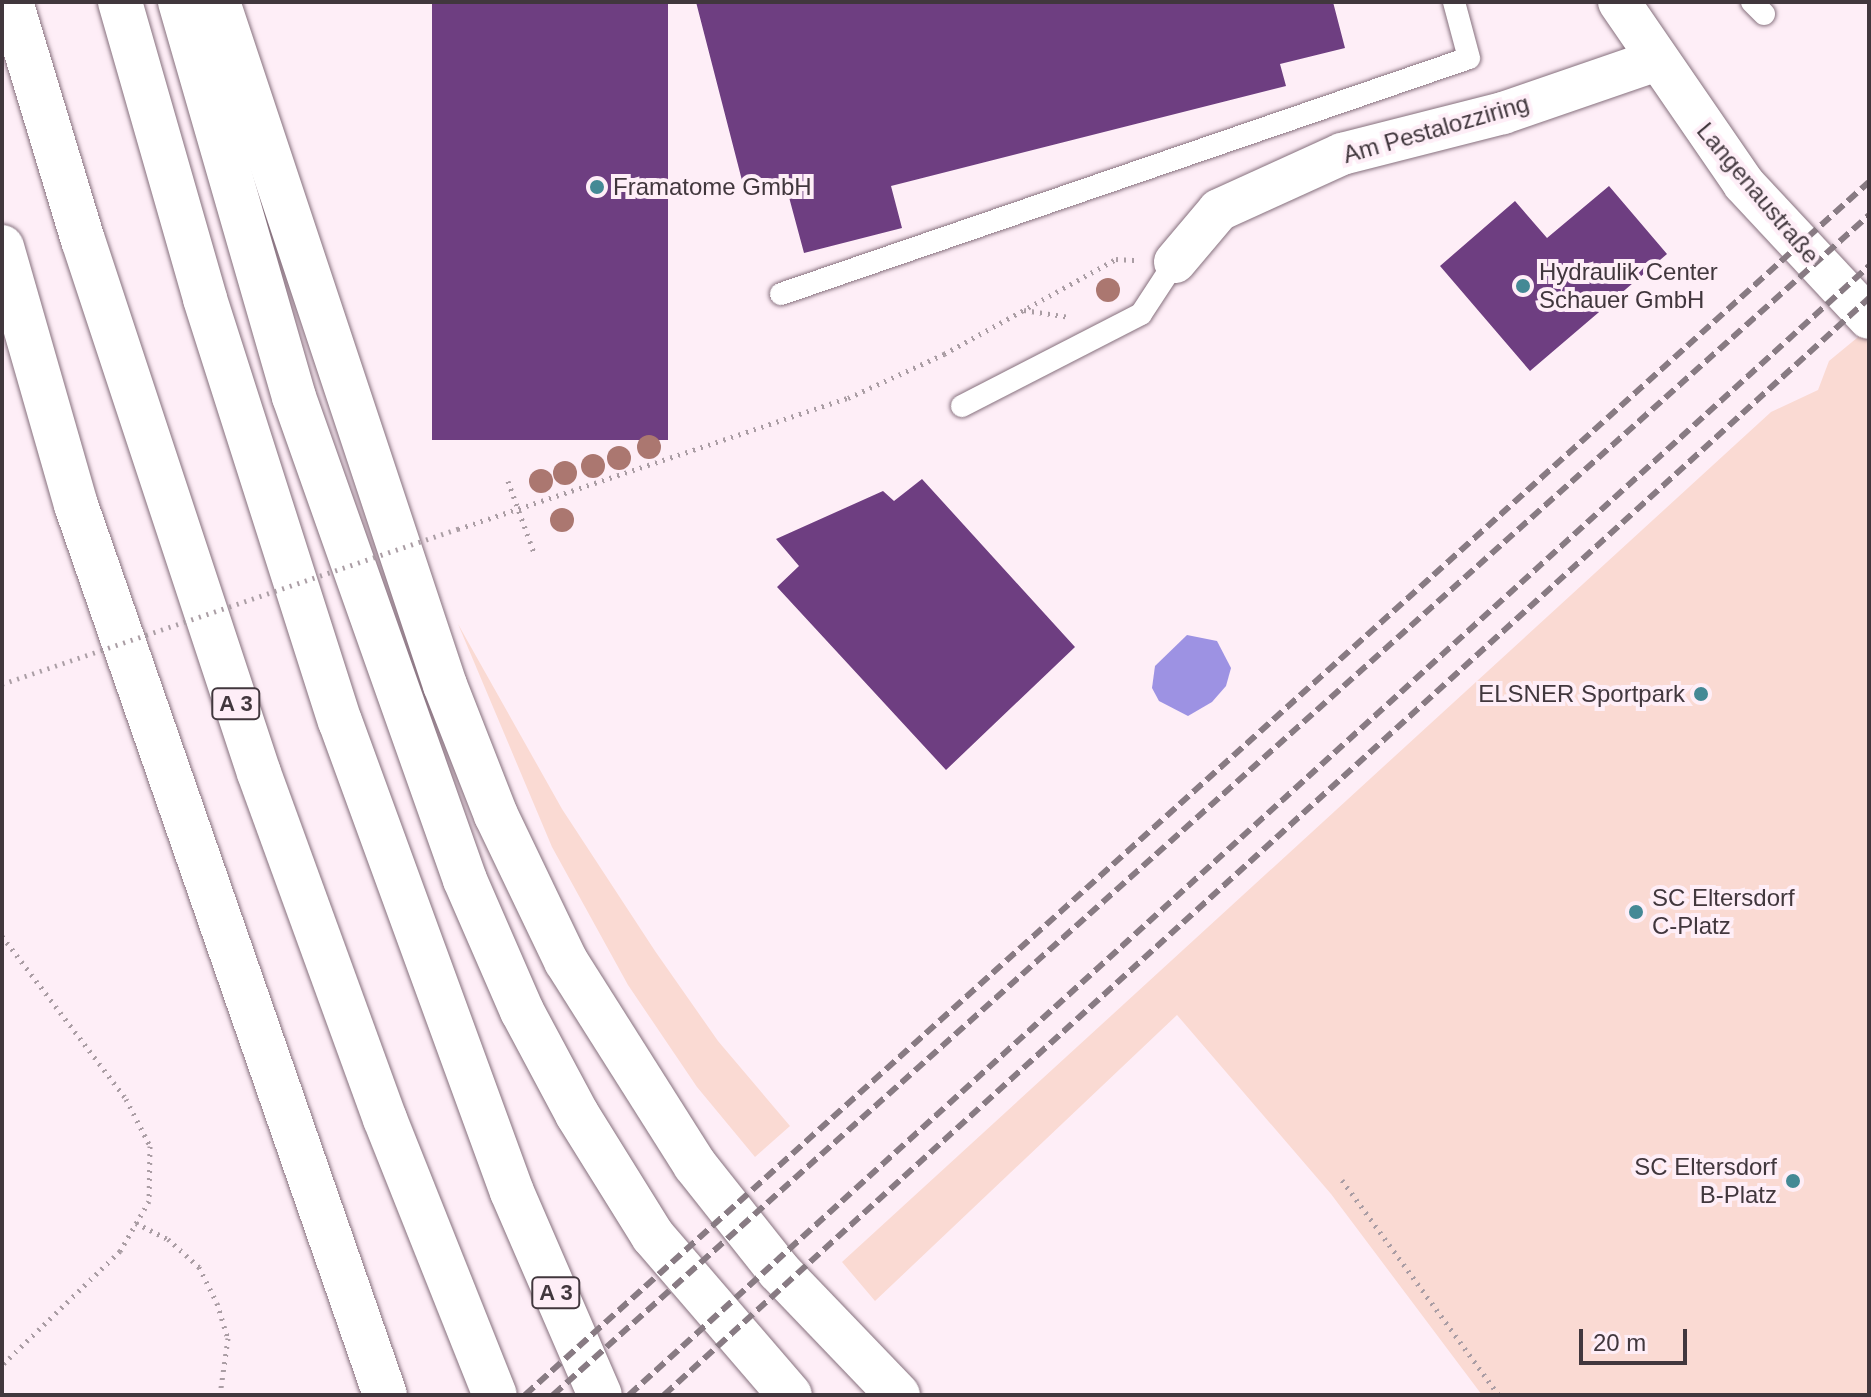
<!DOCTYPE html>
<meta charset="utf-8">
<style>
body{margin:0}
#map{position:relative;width:1871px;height:1397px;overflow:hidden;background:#feeef7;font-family:Arial,sans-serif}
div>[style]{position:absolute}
.green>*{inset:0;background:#fadad3}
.water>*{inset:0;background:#9d92e3}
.building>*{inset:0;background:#6e3e81;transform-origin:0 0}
.path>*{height:5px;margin-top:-2.5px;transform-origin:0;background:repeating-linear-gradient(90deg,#aa9da4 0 2px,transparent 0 8px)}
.roads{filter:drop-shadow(0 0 2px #86707d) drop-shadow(0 0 2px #86707d)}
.service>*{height:22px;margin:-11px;padding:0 11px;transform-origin:11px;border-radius:11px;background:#fff}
.minor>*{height:42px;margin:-21px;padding:0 21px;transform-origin:21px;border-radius:21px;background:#fff}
.motorway>*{height:44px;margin:-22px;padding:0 22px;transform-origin:22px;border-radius:22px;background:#fff}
.rail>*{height:6px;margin-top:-3px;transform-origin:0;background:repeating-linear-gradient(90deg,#887b83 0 12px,transparent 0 18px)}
.path-bridge>*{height:5px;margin-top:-2.5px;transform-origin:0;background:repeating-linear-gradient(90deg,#aa9da4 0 2px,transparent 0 8px)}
.trees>*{width:24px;height:24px;margin:-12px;border-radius:50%;background:#ab7770}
.dots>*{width:22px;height:22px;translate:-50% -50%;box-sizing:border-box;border:4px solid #feeef7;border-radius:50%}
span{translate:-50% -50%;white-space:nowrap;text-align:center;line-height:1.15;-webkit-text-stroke:8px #feeef7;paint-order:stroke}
.shield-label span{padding:2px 6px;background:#feeef7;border:2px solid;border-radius:6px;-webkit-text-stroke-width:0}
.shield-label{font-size:22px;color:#41373d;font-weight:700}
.street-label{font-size:24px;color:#41373d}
.poi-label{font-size:24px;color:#41373d}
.left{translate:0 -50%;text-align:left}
.right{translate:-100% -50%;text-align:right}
.frame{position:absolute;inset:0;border:4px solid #41373d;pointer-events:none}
.scale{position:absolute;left:1579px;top:1329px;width:108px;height:36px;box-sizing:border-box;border:4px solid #41373d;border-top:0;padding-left:10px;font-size:24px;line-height:28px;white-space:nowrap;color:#41373d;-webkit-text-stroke:6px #feeef7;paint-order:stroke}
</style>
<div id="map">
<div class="green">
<i style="clip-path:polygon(1869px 328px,1869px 1395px,1482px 1395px,1331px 1194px,1177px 1015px,875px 1301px,842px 1262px,1771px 412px,1818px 390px,1829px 361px)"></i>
<i style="clip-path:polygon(458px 624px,562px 809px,655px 951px,718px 1041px,790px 1126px,755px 1157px,697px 1087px,628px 985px,552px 847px)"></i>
</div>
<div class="water">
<i style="clip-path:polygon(1187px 635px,1217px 641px,1231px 668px,1226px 686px,1212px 702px,1188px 716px,1159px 701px,1152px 688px,1155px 666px)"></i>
</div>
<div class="building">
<i style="left:432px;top:2px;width:236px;height:438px"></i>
<i style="clip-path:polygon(696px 2px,1333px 2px,1345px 48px,1280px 64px,1286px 86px,891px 186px,902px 228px,804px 253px,786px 186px,746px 196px)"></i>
<i style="clip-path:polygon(1609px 186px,1667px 254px,1530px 371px,1440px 266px,1515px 201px,1547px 238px)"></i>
<i style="clip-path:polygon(922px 479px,1075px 647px,946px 770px,777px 587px,799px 566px,776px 539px,883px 491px,894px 501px)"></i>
</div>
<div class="path">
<i style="left:1024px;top:310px;width:47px;rotate:8.7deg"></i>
<i style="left:508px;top:481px;width:77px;rotate:70.1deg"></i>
<i style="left:458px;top:529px;width:411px;rotate:-18.6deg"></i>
<i style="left:848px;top:398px;width:106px;rotate:-24.6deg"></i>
<i style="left:944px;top:354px;width:196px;rotate:-28.9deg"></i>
<i style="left:1116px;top:259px;width:22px;rotate:3deg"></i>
<i style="left:2px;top:936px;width:205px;rotate:52.7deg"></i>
<i style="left:126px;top:1099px;width:53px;rotate:62.9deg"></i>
<i style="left:150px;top:1146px;width:55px;rotate:91deg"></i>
<i style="left:149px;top:1201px;width:58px;rotate:120.1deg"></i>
<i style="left:120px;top:1251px;width:164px;rotate:136deg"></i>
<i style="left:1342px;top:1180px;width:266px;rotate:53.9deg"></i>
<i style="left:136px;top:1223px;width:36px;rotate:27deg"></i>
<i style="left:168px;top:1239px;width:42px;rotate:42.1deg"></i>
<i style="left:199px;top:1267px;width:40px;rotate:63.4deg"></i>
<i style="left:217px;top:1303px;width:37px;rotate:73deg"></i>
<i style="left:228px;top:1338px;width:58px;rotate:98deg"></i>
</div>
<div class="roads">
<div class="service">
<i style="left:1752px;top:2px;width:17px;rotate:45deg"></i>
<i style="left:781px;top:294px;width:727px;rotate:-18.93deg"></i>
<i style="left:1469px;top:58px;width:58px;rotate:-105deg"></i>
<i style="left:962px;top:406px;width:201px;rotate:-27.2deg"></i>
<i style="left:1141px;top:314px;width:62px;rotate:-56.8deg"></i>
</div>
<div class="minor">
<i style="left:1619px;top:2px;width:221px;rotate:55.5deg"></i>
<i style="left:1744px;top:184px;width:183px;rotate:47deg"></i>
<i style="left:1175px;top:262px;width:68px;rotate:-49.8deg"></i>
<i style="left:1219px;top:210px;width:135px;rotate:-24.5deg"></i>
<i style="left:1342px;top:154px;width:166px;rotate:-14.3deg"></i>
<i style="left:1503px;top:113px;width:163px;rotate:-19deg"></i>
</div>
<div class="motorway">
<i style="left:11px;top:2px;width:249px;rotate:73.2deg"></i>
<i style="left:83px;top:240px;width:561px;rotate:71.73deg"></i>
<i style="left:259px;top:773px;width:368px;rotate:70deg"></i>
<i style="left:385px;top:1119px;width:297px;rotate:68.3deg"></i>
<i style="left:120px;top:2px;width:309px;rotate:74deg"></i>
<i style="left:205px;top:299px;width:443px;rotate:72.3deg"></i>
<i style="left:340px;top:721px;width:501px;rotate:69.94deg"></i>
<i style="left:512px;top:1192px;width:221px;rotate:66.6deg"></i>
<i style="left:180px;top:2px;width:411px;rotate:73.9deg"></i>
<i style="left:294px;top:397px;width:512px;rotate:70.5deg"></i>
<i style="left:465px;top:880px;width:143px;rotate:66.5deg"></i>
<i style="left:522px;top:1011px;width:117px;rotate:61.9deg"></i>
<i style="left:577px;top:1114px;width:144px;rotate:58.1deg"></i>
<i style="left:653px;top:1236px;width:210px;rotate:49.3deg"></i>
<i style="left:218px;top:2px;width:720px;rotate:71.62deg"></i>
<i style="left:445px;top:685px;width:140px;rotate:68.6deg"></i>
<i style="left:496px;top:815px;width:162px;rotate:64.4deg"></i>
<i style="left:566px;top:961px;width:241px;rotate:57.7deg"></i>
<i style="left:695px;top:1165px;width:135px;rotate:51.6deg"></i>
<i style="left:779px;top:1271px;width:172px;rotate:46.2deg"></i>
<i style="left:2px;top:247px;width:268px;rotate:74deg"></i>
<i style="left:76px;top:505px;width:942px;rotate:70.85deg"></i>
</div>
</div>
<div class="rail">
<i style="left:525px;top:1395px;width:1810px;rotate:-42.07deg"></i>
<i style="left:553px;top:1395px;width:1768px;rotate:-41.88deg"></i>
<i style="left:629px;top:1395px;width:1677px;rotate:-42.32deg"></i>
<i style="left:664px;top:1395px;width:1630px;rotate:-42.31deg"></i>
</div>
<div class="path-bridge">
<i style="left:2px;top:684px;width:482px;rotate:-18.8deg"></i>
</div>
<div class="trees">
<i style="left:1108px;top:290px"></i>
<i style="left:649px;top:447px"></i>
<i style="left:619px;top:458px"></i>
<i style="left:593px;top:466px"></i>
<i style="left:565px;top:473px"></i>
<i style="left:541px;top:481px"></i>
<i style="left:562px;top:520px"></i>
</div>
<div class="dots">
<i style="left:597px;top:187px;background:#448995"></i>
<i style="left:1523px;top:286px;background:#448995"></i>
<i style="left:1701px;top:694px;background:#448995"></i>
<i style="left:1636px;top:912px;background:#448995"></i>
<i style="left:1793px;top:1181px;background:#448995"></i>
</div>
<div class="shield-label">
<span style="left:236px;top:704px">A 3</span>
<span style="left:556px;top:1293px">A 3</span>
</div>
<div class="street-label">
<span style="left:1436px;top:129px;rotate:-16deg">Am Pestalozziring</span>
<span style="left:1758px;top:193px;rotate:50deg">Langenaustraße</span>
</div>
<div class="poi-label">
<span class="left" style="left:613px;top:187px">Framatome GmbH</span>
<span class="left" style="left:1539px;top:286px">Hydraulik Center<br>Schauer GmbH</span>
<span class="right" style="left:1685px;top:694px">ELSNER Sportpark</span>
<span class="left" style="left:1652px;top:912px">SC Eltersdorf<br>C-Platz</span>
<span class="right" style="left:1777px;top:1181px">SC Eltersdorf<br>B-Platz</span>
</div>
<div class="frame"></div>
<div class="scale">20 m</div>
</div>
